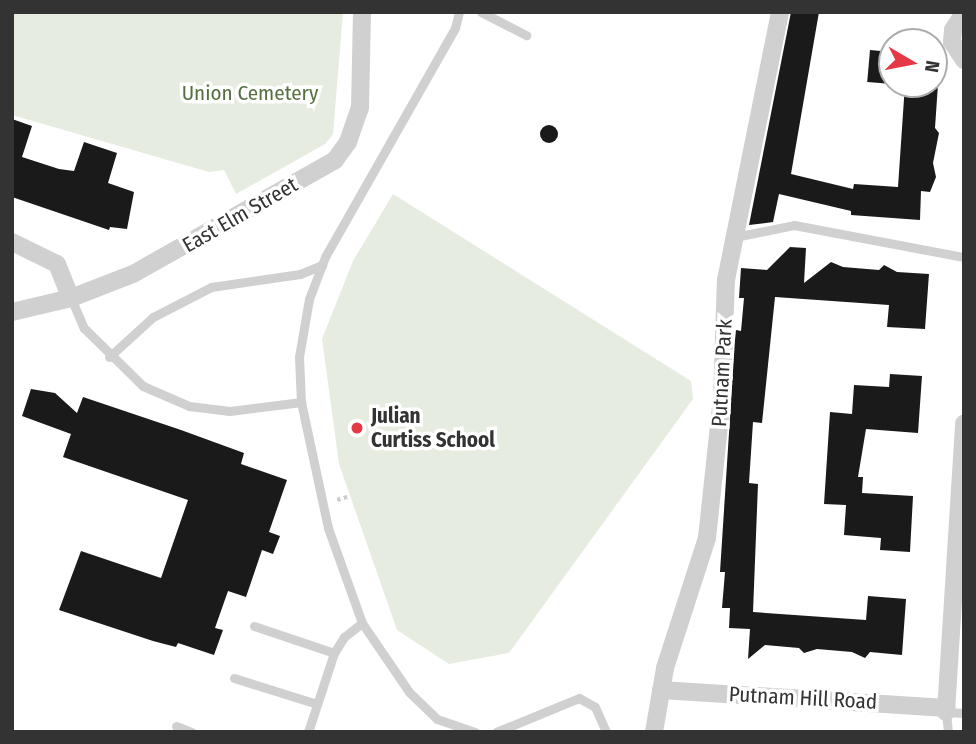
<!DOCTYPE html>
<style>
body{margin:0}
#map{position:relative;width:976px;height:744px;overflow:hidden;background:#fff;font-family:"Fira Sans Condensed",sans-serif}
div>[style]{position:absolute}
.green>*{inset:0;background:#e6ecdf}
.building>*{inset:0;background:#1a1a1a;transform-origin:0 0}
.round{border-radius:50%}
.path>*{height:3.5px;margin-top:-1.75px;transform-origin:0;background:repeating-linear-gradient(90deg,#cdcdcd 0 3.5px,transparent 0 7px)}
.service>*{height:9px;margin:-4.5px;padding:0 4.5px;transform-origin:4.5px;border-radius:4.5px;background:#d0d0d0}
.minor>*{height:18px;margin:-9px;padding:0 9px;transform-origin:9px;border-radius:9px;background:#d0d0d0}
.dots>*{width:19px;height:19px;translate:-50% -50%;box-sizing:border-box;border:4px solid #fff;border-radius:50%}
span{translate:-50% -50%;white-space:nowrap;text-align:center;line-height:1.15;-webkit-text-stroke:7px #fff;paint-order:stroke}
.park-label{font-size:21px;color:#56703f}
.street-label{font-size:21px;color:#333}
.poi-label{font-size:21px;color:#333;font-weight:700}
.left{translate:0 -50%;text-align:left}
.frame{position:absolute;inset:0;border:14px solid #333;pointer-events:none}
.north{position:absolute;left:878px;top:28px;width:70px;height:70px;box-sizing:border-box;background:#fff;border:2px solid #adadad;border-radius:50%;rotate:100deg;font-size:19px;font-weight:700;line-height:28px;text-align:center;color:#333}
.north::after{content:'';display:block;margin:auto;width:24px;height:32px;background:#e63946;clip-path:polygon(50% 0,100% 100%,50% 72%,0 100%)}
</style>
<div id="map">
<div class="green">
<i style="clip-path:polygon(12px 12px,343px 12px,333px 134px,325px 144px,236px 194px,224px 170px,209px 172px,12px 115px)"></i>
<i style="clip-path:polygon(393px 194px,691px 381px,693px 399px,509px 653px,449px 664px,397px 630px,339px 464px,322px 339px,353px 261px)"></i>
</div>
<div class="building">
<i style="clip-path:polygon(791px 12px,819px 12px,791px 174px,853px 189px,854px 184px,898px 187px,905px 84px,938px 84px,935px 128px,939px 133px,933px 163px,936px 177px,930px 192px,921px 191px,920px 220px,851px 215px,851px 211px,779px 194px,773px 222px,749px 225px)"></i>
<i style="left:870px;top:50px;width:22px;height:32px;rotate:5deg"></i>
<i style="clip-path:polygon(12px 119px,32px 126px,22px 157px,59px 169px,74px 171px,84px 142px,117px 153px,108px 183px,134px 192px,127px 229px,110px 227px,109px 230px,12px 197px)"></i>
<i class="round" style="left:540px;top:125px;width:18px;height:18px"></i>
<i style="clip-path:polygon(790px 247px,806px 248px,804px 283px,831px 262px,843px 267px,879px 270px,884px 265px,897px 272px,929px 274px,925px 329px,887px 327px,889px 305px,775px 297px,762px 423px,753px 422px,749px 483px,758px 484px,753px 612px,866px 620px,868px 596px,906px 599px,902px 655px,870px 652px,865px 658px,852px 652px,817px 649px,804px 653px,799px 648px,765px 645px,748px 659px,750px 629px,729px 628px,730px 608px,722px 608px,725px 572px,720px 572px,735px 340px,736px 330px,741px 331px,744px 298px,739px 298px,741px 268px,767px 270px)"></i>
<i style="clip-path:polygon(890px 374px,922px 376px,918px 433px,866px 429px,858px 477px,863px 477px,862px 493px,913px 496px,910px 552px,880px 550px,881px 538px,844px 535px,846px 505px,824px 504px,830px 412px,852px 414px,854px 385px,889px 387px)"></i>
<i style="clip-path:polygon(31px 389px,55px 393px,77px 413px,83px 397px,181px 430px,244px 453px,241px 464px,287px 480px,269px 532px,280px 536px,273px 554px,262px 550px,246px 597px,228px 591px,215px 628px,223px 630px,214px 655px,178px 643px,176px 647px,153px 641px,59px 610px,81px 551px,161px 578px,188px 500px,63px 457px,71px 434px,22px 416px)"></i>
</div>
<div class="path">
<i style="left:337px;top:500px;width:14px;rotate:-17deg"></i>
</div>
<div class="service">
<i style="left:459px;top:12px;width:16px;rotate:104deg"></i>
<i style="left:455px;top:28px;width:263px;rotate:119.6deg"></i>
<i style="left:325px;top:257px;width:45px;rotate:110.9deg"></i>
<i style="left:309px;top:299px;width:59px;rotate:99.8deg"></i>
<i style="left:299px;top:357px;width:45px;rotate:87.5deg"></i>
<i style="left:301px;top:402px;width:129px;rotate:77.9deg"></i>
<i style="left:328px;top:528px;width:101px;rotate:70.3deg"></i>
<i style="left:362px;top:623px;width:83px;rotate:55.7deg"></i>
<i style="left:409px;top:692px;width:39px;rotate:44deg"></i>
<i style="left:437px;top:719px;width:40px;rotate:18.9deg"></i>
<i style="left:481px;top:12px;width:51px;rotate:27.1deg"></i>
<i style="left:735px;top:237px;width:60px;rotate:-11.5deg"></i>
<i style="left:794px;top:225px;width:173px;rotate:10.7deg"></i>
<i style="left:71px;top:298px;width:33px;rotate:67deg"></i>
<i style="left:84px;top:328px;width:83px;rotate:44.5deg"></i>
<i style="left:143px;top:386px;width:50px;rotate:23.5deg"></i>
<i style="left:189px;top:406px;width:41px;rotate:7deg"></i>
<i style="left:230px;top:411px;width:72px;rotate:-7.2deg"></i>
<i style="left:109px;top:357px;width:59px;rotate:-42.3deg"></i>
<i style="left:153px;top:317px;width:65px;rotate:-27.3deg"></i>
<i style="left:211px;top:287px;width:90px;rotate:-8.3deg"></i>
<i style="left:300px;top:274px;width:24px;rotate:-22deg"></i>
<i style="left:254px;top:626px;width:84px;rotate:18.6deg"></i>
<i style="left:234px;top:678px;width:87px;rotate:17.4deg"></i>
<i style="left:176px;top:726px;width:17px;rotate:21deg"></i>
<i style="left:308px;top:732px;width:83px;rotate:-71.8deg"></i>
<i style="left:334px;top:653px;width:19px;rotate:-58deg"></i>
<i style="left:344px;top:637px;width:23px;rotate:-38deg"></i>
<i style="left:496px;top:732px;width:90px;rotate:-22.3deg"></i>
<i style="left:579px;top:698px;width:18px;rotate:29deg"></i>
<i style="left:595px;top:707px;width:27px;rotate:66deg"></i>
<i style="left:948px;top:732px;width:20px;rotate:-96deg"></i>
<i style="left:946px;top:712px;width:18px;rotate:3deg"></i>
</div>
<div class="minor">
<i style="left:964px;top:13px;width:20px;rotate:123deg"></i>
<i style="left:953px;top:30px;width:12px;rotate:95deg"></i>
<i style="left:952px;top:42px;width:22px;rotate:56deg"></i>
<i style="left:12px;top:242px;width:50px;rotate:26.1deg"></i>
<i style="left:57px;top:264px;width:37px;rotate:68deg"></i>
<i style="left:12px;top:312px;width:61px;rotate:-13.3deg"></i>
<i style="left:71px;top:298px;width:66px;rotate:-21.2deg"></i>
<i style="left:133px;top:274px;width:232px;rotate:-29.4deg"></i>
<i style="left:335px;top:160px;width:22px;rotate:-54deg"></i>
<i style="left:348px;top:142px;width:36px;rotate:-71deg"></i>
<i style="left:360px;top:108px;width:96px;rotate:-88.8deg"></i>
<i style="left:661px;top:690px;width:286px;rotate:3.6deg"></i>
<i style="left:946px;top:712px;width:289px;rotate:-86.4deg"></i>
<i style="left:654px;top:732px;width:65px;rotate:-80.2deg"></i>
<i style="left:665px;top:668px;width:137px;rotate:-72.1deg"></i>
<i style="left:707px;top:538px;width:141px;rotate:-83.9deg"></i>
<i style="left:722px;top:398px;width:118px;rotate:-88.1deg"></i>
<i style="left:726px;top:280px;width:273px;rotate:-78.6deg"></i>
</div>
<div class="dots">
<i style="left:357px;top:428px;background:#e63946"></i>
</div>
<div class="park-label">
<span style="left:250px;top:93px">Union Cemetery</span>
</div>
<div class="street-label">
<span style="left:240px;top:215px;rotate:-30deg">East Elm Street</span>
<span style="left:722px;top:373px;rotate:-87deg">Putnam Park</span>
<span style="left:803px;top:698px;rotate:3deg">Putnam Hill Road</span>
</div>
<div class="poi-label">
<span class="left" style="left:371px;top:428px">Julian<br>Curtiss School</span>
</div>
<div class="frame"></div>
<div class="north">N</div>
</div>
